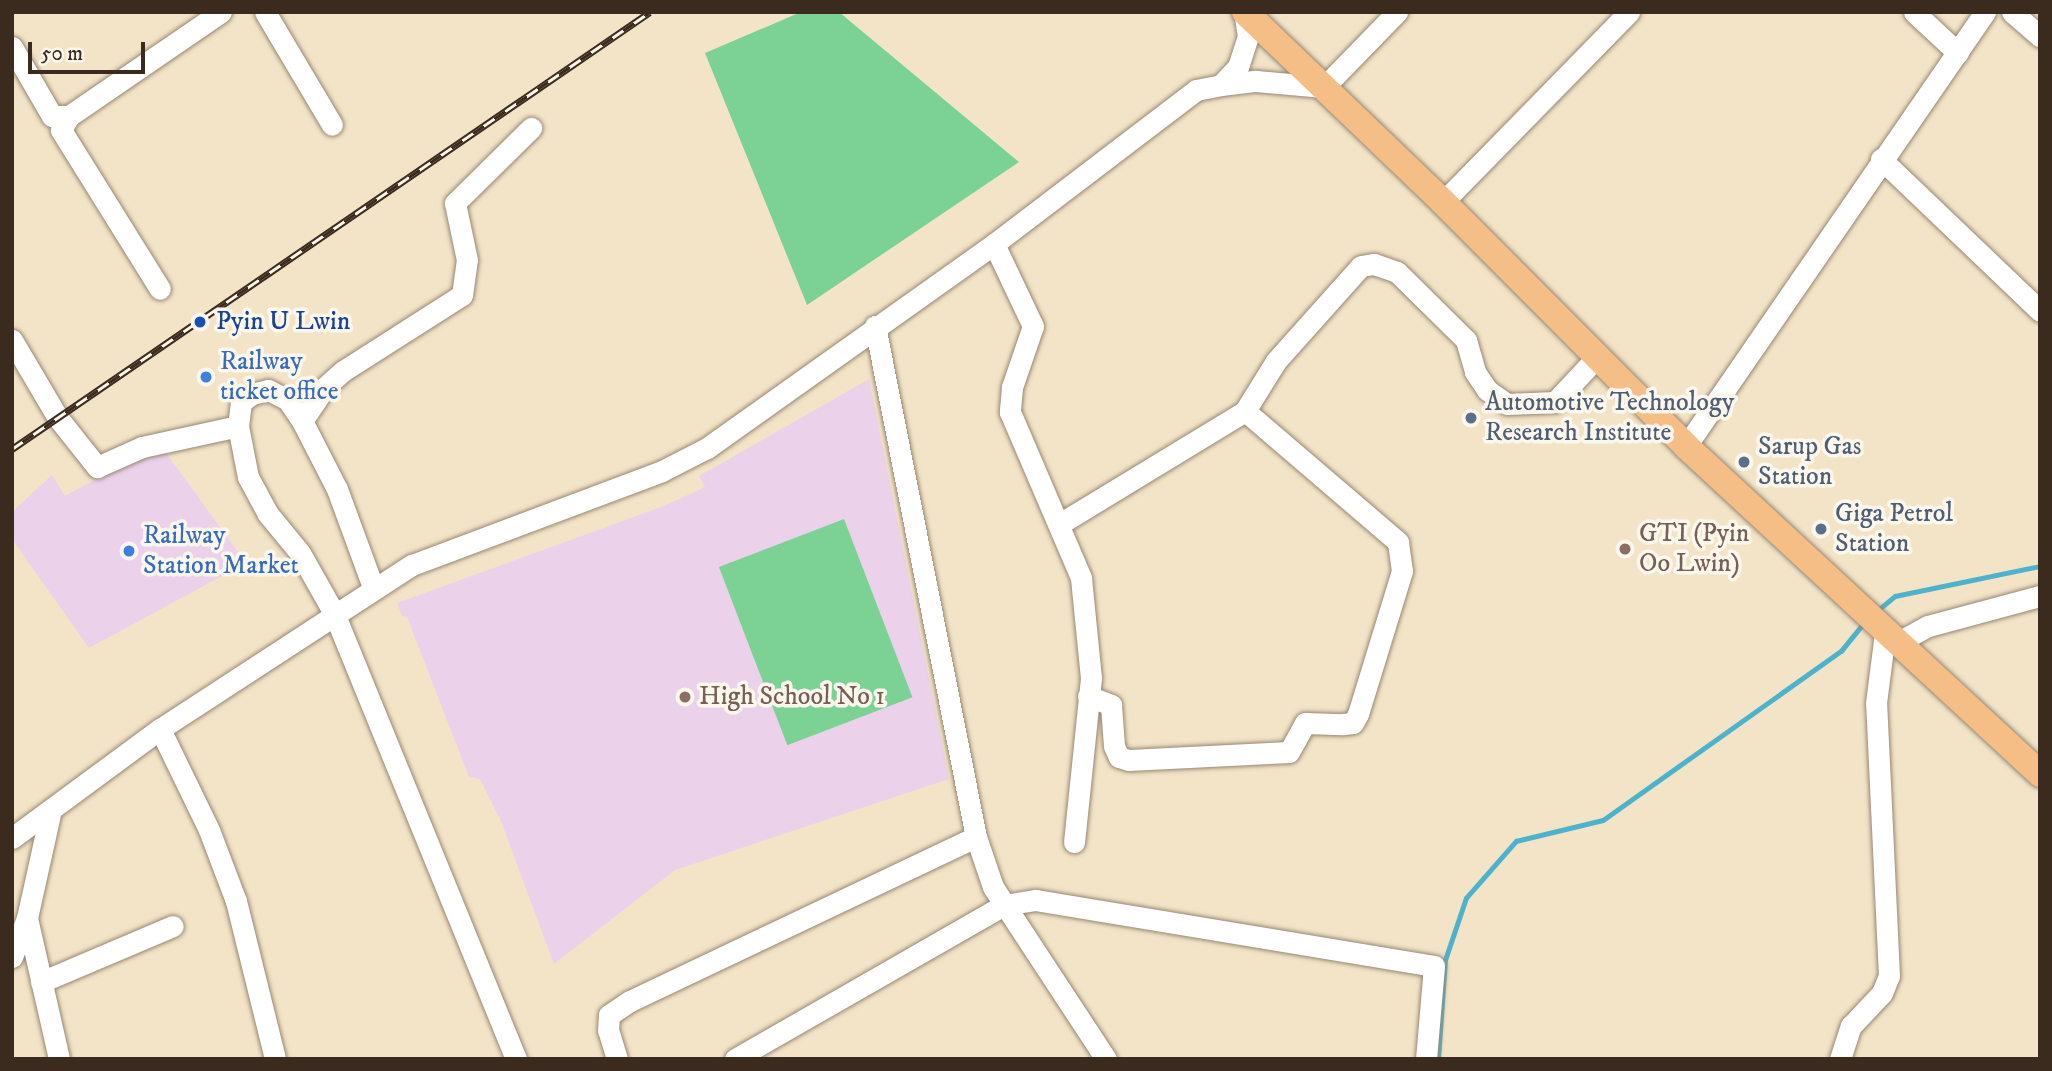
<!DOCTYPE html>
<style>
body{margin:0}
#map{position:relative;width:2052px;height:1071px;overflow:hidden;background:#f3e4c8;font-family:"IM FELL DW Pica",serif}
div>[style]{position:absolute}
.built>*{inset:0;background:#ecd1eb}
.green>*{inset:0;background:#7cd295;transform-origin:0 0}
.stream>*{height:4.5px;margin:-2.25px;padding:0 2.25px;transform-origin:2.25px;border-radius:2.25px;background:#4db3cc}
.roads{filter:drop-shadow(0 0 2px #978773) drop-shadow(0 0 2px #978773)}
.minor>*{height:21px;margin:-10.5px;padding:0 10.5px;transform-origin:10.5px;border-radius:10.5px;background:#fff}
.major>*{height:26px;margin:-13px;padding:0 13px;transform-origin:13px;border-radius:13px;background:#f6be87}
.rail>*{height:7px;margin-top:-3.5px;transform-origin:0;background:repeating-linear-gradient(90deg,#fbf7ec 0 13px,#3b2a1e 0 26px);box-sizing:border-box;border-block:2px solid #3b2a1e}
.dots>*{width:19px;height:19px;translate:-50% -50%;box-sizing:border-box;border:4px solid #fbf7ec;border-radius:50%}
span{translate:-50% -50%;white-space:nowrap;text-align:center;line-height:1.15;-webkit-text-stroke:7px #fbf7ec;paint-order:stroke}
.transit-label{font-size:26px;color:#164399}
.left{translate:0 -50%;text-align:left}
.shop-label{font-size:26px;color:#366cbe}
.service-label{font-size:26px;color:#4e5e75}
.education-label{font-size:26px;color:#785e54}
.frame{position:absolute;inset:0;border:14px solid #3b2a1e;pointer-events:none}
.scale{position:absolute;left:28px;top:42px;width:117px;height:32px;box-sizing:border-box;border:4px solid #3b2a1e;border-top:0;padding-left:9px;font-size:21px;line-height:24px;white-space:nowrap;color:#3b2a1e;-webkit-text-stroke:5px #fbf7ec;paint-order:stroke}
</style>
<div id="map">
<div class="built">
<i style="clip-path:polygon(869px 379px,949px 779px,675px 870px,554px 964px,501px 821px,480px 779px,469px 777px,407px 617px,402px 616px,397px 603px,664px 506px,705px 487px,699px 476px)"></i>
<i style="clip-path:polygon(152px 449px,164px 450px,246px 563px,89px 648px,12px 539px,12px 512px,52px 475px,65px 496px)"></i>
</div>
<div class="green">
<i style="clip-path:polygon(801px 12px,839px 12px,1019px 162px,807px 305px,705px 53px)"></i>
<i style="left:844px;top:519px;width:191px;height:134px;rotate:69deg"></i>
</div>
<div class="stream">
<i style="left:1877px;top:611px;width:23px;rotate:-40deg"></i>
<i style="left:1895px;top:596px;width:148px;rotate:-11.7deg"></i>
<i style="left:1438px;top:1059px;width:99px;rotate:-86deg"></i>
<i style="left:1445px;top:960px;width:65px;rotate:-71.3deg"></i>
<i style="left:1466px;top:898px;width:76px;rotate:-48.7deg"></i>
<i style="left:1516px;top:841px;width:89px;rotate:-13.6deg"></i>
<i style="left:1603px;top:820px;width:292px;rotate:-35.4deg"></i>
<i style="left:1841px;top:651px;width:35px;rotate:-51deg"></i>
</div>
<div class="roads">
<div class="minor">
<i style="left:265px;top:12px;width:131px;rotate:59.3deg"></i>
<i style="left:1914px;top:12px;width:60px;rotate:43deg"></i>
<i style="left:2012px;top:12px;width:37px;rotate:41deg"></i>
<i style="left:12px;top:47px;width:80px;rotate:59.9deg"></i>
<i style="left:52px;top:116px;width:17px"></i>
<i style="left:69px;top:116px;width:184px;rotate:-34.4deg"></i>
<i style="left:1221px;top:85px;width:35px;rotate:-7deg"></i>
<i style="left:1256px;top:81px;width:68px;rotate:5deg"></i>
<i style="left:1324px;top:87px;width:105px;rotate:-45.8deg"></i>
<i style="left:69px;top:116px;width:16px;rotate:120deg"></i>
<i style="left:61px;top:130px;width:187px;rotate:58.1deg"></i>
<i style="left:1881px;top:159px;width:220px;rotate:43.7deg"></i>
<i style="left:1443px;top:202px;width:266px;rotate:-45.6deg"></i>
<i style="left:994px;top:244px;width:91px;rotate:64.6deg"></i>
<i style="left:1033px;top:326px;width:65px;rotate:109deg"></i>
<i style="left:1012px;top:387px;width:25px;rotate:95deg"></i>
<i style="left:1010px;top:412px;width:181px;rotate:66.8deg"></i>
<i style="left:1081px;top:578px;width:100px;rotate:84.3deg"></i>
<i style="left:1091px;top:678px;width:165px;rotate:95.9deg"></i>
<i style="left:875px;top:326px;width:521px;rotate:78.82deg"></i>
<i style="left:976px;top:837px;width:53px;rotate:71.2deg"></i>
<i style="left:993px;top:887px;width:206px;rotate:56.7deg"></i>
<i style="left:12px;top:340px;width:91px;rotate:59.5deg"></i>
<i style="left:58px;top:418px;width:63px;rotate:51.5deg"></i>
<i style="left:97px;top:467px;width:49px;rotate:-24deg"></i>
<i style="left:142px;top:447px;width:98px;rotate:-12.3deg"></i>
<i style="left:302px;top:421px;width:41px;rotate:-55.9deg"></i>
<i style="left:325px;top:387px;width:24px;rotate:-42deg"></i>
<i style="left:343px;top:371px;width:141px;rotate:-32.6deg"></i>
<i style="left:462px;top:295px;width:35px;rotate:-82deg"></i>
<i style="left:467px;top:260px;width:58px;rotate:-101.9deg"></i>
<i style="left:455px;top:203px;width:107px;rotate:-44.6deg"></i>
<i style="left:1686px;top:446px;width:527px;rotate:-55.44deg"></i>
<i style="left:1061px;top:523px;width:215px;rotate:-31.3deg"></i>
<i style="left:1245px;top:411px;width:59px;rotate:-58.2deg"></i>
<i style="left:1276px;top:361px;width:127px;rotate:-48.2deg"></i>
<i style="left:1361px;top:266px;width:13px;rotate:-9deg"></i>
<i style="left:1374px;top:264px;width:24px;rotate:19deg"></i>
<i style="left:1397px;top:272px;width:97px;rotate:44.6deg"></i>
<i style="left:1466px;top:340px;width:33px;rotate:74deg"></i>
<i style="left:1475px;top:372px;width:22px;rotate:56deg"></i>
<i style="left:1487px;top:390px;width:24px;rotate:35deg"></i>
<i style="left:1507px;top:404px;width:48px;rotate:-2.4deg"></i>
<i style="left:1555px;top:402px;width:62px;rotate:-47deg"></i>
<i style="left:373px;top:587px;width:104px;rotate:-110.2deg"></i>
<i style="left:337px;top:489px;width:76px;rotate:-117.2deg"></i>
<i style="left:302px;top:421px;width:25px;rotate:-124deg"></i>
<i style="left:288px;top:400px;width:22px;rotate:-153deg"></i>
<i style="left:268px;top:390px;width:16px;rotate:166deg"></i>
<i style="left:252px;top:394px;width:14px;rotate:144deg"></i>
<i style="left:241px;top:402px;width:24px;rotate:97deg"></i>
<i style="left:238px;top:426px;width:52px;rotate:78.9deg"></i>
<i style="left:248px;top:477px;width:42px;rotate:61.6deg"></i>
<i style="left:268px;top:514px;width:50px;rotate:50.6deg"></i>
<i style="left:300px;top:553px;width:69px;rotate:60.5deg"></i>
<i style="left:334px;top:613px;width:482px;rotate:67.8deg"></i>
<i style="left:1897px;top:643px;width:35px;rotate:-29deg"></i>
<i style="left:1928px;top:626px;width:116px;rotate:-15deg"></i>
<i style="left:1088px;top:696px;width:25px;rotate:21deg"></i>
<i style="left:1111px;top:705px;width:41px;rotate:85.8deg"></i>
<i style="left:1114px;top:746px;width:12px;rotate:66deg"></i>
<i style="left:1119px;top:757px;width:10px;rotate:17deg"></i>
<i style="left:1129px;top:760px;width:160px;rotate:-2.9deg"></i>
<i style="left:1289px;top:752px;width:33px;rotate:-61deg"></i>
<i style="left:1305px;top:723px;width:38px;rotate:2deg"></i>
<i style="left:1343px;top:724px;width:10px;rotate:-6deg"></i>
<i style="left:1353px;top:723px;width:10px;rotate:-61deg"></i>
<i style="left:1358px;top:714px;width:150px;rotate:-72.9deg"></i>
<i style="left:1402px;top:571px;width:29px;rotate:-98deg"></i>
<i style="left:1398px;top:542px;width:201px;rotate:-139.4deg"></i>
<i style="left:160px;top:729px;width:112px;rotate:64.1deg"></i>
<i style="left:209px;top:830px;width:76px;rotate:69.2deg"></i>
<i style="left:236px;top:901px;width:163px;rotate:76.1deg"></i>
<i style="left:12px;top:838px;width:184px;rotate:-36.4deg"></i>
<i style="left:160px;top:729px;width:301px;rotate:-33.1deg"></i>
<i style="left:412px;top:565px;width:267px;rotate:-20.6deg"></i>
<i style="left:662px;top:471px;width:51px;rotate:-27.1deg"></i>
<i style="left:707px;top:448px;width:352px;rotate:-35.4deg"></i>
<i style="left:994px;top:244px;width:254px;rotate:-37.3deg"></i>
<i style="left:1196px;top:90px;width:25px;rotate:-11deg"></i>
<i style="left:1221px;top:85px;width:25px;rotate:-47deg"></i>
<i style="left:1238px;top:67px;width:33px;rotate:-72deg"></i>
<i style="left:1248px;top:36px;width:24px;rotate:-99deg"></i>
<i style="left:27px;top:918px;width:145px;rotate:77.2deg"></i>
<i style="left:12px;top:957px;width:42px;rotate:-69deg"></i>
<i style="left:27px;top:918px;width:107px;rotate:-77.5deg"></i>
<i style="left:41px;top:982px;width:143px;rotate:-23deg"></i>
<i style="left:617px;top:1059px;width:30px;rotate:-107deg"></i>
<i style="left:608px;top:1030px;width:15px;rotate:-86deg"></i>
<i style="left:609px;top:1015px;width:25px;rotate:-34deg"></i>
<i style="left:630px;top:1001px;width:383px;rotate:-25.4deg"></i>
<i style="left:735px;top:1059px;width:310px;rotate:-29.8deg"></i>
<i style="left:1004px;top:905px;width:32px;rotate:-9deg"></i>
<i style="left:1036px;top:900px;width:403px;rotate:9.4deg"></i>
<i style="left:1434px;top:966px;width:93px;rotate:94.9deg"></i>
<i style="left:1840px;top:1059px;width:35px;rotate:-72deg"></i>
<i style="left:1851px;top:1026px;width:45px;rotate:-46.8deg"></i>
<i style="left:1882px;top:993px;width:18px;rotate:-68deg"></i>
<i style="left:1889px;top:976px;width:273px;rotate:-92.7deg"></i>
<i style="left:1876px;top:703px;width:71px;rotate:-82.7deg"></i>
</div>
<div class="major">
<i style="left:1245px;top:12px;width:274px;rotate:43.8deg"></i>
<i style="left:1443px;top:202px;width:344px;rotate:45.1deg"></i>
<i style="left:1686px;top:446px;width:483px;rotate:42.8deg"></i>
</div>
</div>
<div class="rail">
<i style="left:12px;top:449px;width:773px;rotate:-34.41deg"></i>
</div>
<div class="dots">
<i style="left:200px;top:322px;background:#1a4fb4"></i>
<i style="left:206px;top:377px;background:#3f7fe0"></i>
<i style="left:1471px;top:418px;background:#5c6f8a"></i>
<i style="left:1744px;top:462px;background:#5c6f8a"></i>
<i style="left:1821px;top:529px;background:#5c6f8a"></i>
<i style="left:1625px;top:549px;background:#8d6e63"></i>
<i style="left:129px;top:551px;background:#3f7fe0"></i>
<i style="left:685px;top:697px;background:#8d6e63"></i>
</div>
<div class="transit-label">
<span class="left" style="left:216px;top:322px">Pyin U Lwin</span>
</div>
<div class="shop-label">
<span class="left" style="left:220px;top:377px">Railway<br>ticket office</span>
<span class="left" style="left:143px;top:551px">Railway<br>Station Market</span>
</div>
<div class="service-label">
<span class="left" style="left:1485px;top:418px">Automotive Technology<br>Research Institute</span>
<span class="left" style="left:1758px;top:462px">Sarup Gas<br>Station</span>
<span class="left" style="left:1835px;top:529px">Giga Petrol<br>Station</span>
</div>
<div class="education-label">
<span class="left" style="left:1639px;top:549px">GTI (Pyin<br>Oo Lwin)</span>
<span class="left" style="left:699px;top:697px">High School No 1</span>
</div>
<div class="frame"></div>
<div class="scale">50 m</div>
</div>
